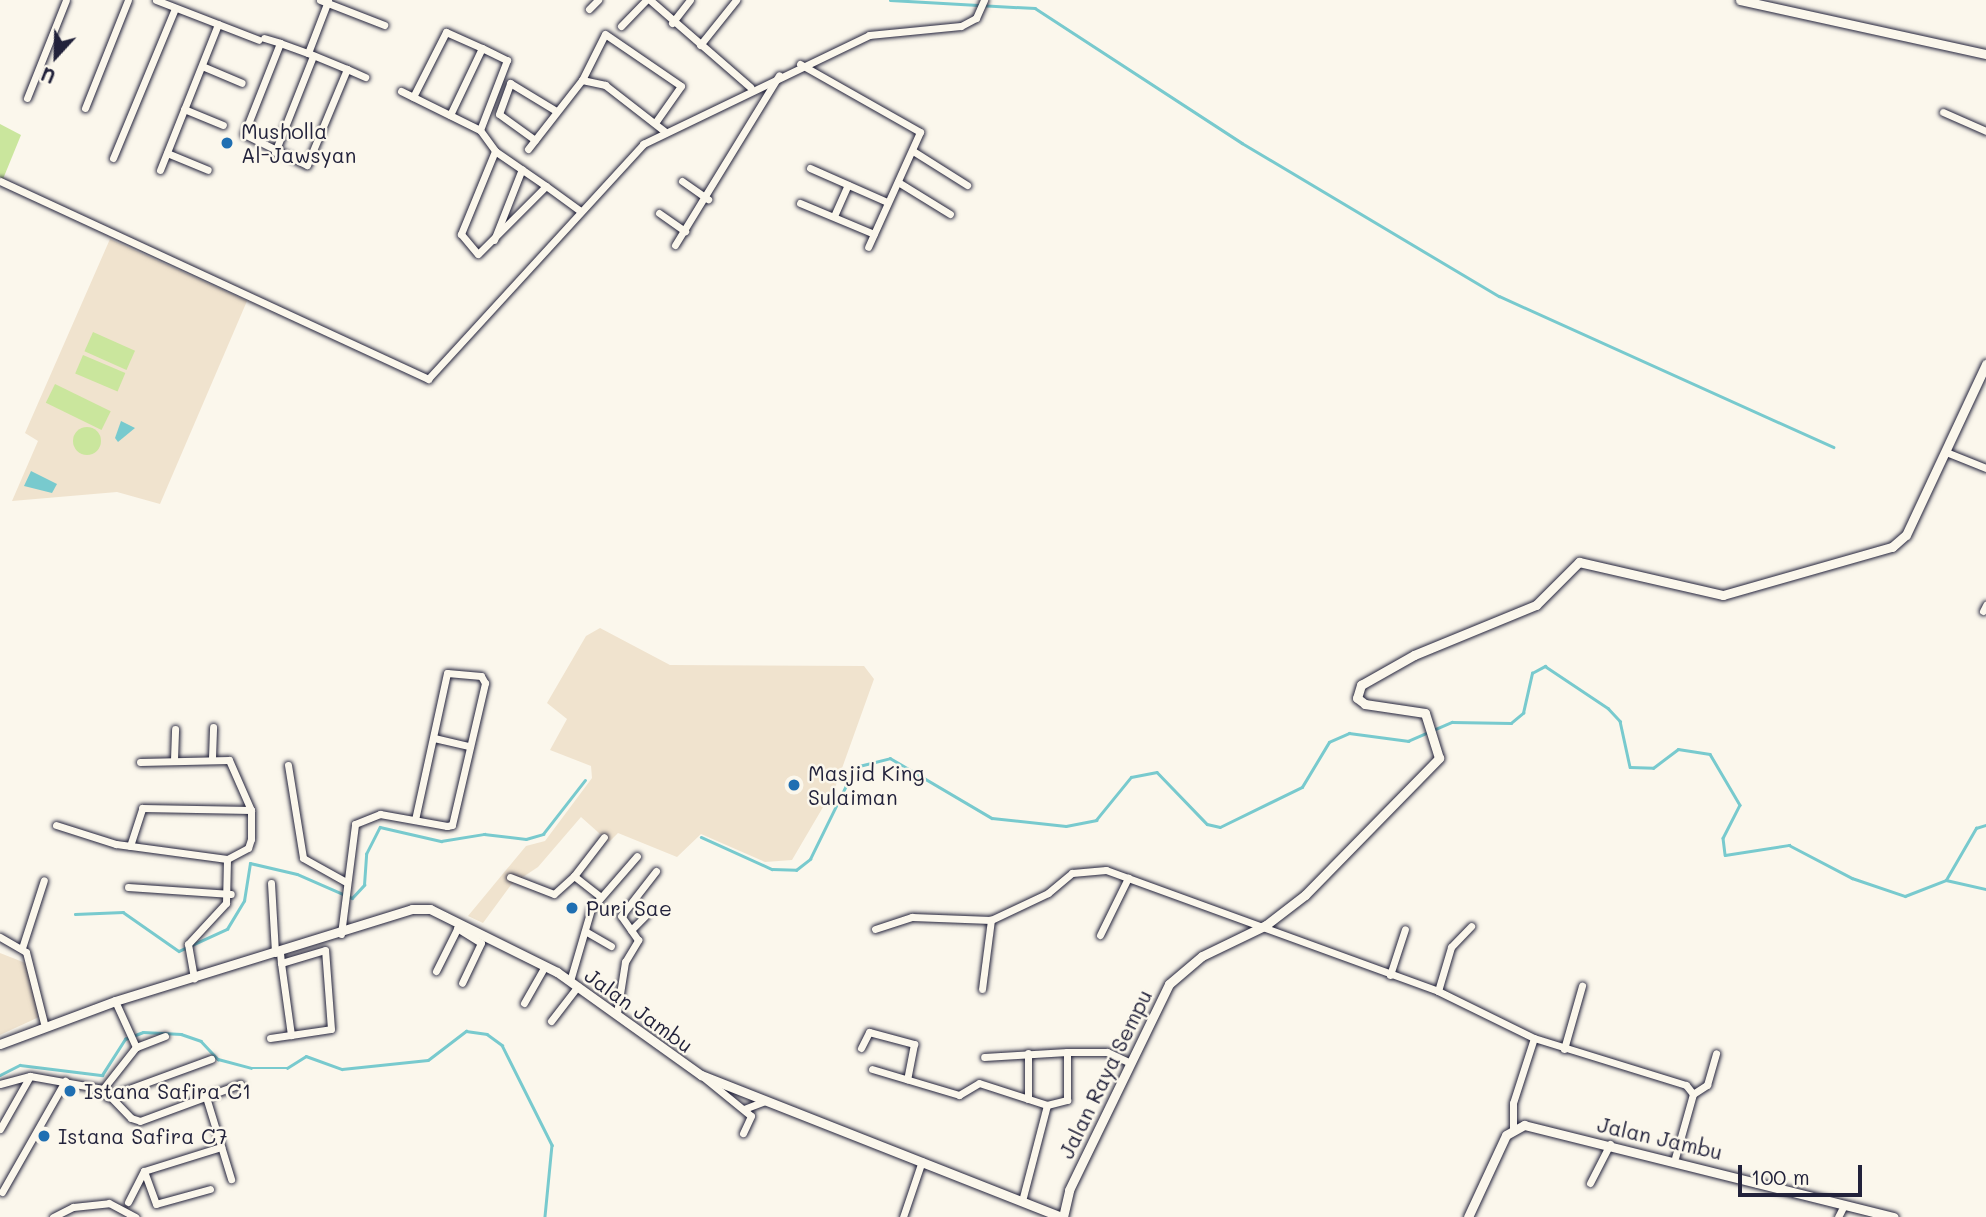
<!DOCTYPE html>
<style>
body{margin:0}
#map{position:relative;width:1986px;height:1217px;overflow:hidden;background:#fbf7ec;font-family:Mali,sans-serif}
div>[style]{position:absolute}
.built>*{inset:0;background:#f0e3ce}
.green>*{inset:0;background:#cae69d;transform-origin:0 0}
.round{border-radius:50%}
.water>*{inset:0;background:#78cace}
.stream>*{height:2.5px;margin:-1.25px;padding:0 1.25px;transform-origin:1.25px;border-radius:1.25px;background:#78cace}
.roads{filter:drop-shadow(0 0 2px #22223b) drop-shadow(0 0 2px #22223b)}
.minor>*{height:7px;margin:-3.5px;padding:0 3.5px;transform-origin:3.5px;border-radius:3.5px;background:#fbf7ec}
.tertiary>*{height:9px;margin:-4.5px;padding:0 4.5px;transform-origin:4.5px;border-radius:4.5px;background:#fbf7ec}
.dots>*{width:19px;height:19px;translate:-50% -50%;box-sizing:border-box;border:4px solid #fbf7ec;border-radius:50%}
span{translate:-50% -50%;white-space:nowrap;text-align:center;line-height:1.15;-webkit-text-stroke:5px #fbf7ec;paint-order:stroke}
.poi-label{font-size:21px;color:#22223b}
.left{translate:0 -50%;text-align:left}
.street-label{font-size:21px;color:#22223b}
.north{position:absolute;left:21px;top:21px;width:70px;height:70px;-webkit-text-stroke:5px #fbf7ec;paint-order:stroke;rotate:202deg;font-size:19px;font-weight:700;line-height:28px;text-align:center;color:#22223b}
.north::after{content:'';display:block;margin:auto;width:24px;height:32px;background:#22223b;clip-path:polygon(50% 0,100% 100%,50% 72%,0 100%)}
.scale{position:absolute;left:1738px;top:1165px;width:124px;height:32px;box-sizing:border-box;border:4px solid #22223b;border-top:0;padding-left:9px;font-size:21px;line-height:24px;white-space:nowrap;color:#22223b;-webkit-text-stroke:5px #fbf7ec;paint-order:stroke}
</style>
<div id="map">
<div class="built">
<i style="clip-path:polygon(110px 239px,247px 301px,160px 504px,117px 492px,12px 501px,38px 441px,25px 433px)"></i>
<i style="clip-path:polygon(600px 628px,670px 665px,864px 666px,874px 679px,836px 785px,792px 860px,765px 862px,701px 834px,677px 857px,618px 833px,609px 842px,581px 817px,538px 867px,511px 885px,483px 923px,468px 916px,526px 846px,545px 841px,592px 778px,591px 766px,550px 750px,567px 719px,547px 703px,586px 636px)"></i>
<i style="clip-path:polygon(0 953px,28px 964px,39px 1017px,0 1035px)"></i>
</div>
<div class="green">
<i style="clip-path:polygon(0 124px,21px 135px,3px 179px,0 177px)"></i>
<i style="left:93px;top:332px;width:46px;height:21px;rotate:24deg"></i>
<i style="left:83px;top:355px;width:46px;height:20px;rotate:23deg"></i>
<i style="left:55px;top:384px;width:62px;height:21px;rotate:26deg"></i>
<i class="round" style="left:73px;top:427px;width:28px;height:28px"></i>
</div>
<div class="water">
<i style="clip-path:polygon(121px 421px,135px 428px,118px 442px,115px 438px)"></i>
<i style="clip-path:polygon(31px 471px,57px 484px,52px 493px,24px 486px)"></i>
</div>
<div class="stream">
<i style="left:890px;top:0;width:145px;rotate:3.2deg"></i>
<i style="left:1035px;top:8px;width:247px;rotate:33.1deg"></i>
<i style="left:1242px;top:143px;width:299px;rotate:30.8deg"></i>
<i style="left:1499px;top:296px;width:367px;rotate:24.3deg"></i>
<i style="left:701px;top:837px;width:78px;rotate:24.3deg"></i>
<i style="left:772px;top:869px;width:24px;rotate:2deg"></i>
<i style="left:796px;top:870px;width:18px;rotate:-38deg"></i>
<i style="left:810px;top:859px;width:102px;rotate:-63.9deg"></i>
<i style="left:855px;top:767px;width:36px;rotate:-14deg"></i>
<i style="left:890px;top:758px;width:118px;rotate:30.5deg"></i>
<i style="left:992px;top:818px;width:74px;rotate:6.2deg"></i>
<i style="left:1066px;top:826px;width:31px;rotate:-11deg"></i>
<i style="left:1096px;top:820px;width:55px;rotate:-50.9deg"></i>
<i style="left:1131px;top:777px;width:26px;rotate:-11deg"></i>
<i style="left:1157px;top:772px;width:72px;rotate:46.1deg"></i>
<i style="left:1207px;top:824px;width:13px;rotate:13deg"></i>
<i style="left:1220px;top:827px;width:91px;rotate:-26deg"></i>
<i style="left:1302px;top:787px;width:52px;rotate:-59deg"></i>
<i style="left:1329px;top:742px;width:22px;rotate:-24deg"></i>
<i style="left:1349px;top:733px;width:60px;rotate:7.7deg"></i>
<i style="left:1408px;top:741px;width:48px;rotate:-23.4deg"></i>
<i style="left:1452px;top:722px;width:59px;rotate:1deg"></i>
<i style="left:1511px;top:723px;width:16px;rotate:-40deg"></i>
<i style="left:1523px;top:713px;width:41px;rotate:-77.3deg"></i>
<i style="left:1532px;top:673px;width:15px;rotate:-28deg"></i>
<i style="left:1545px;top:666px;width:76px;rotate:33.7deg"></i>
<i style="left:1608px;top:708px;width:18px;rotate:47deg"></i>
<i style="left:1620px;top:721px;width:47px;rotate:77.7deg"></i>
<i style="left:1630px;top:767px;width:23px;rotate:2deg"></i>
<i style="left:1653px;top:768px;width:31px;rotate:-37deg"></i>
<i style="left:1678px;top:749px;width:32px;rotate:9deg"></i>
<i style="left:1710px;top:754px;width:59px;rotate:59.5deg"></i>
<i style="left:1740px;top:805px;width:37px;rotate:117deg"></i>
<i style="left:1723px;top:838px;width:17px;rotate:83deg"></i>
<i style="left:1725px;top:855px;width:65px;rotate:-8.9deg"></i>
<i style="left:1789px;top:845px;width:71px;rotate:27.6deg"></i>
<i style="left:1852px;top:878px;width:56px;rotate:18.8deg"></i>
<i style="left:1905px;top:896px;width:44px;rotate:-21.3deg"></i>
<i style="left:1946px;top:880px;width:60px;rotate:-60deg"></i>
<i style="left:1976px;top:828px;width:10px;rotate:-17deg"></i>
<i style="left:1946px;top:880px;width:41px;rotate:12.7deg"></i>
<i style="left:75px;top:914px;width:48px;rotate:-2.4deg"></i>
<i style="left:123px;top:912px;width:68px;rotate:34.9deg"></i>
<i style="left:179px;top:951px;width:53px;rotate:-24.6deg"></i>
<i style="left:227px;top:929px;width:33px;rotate:-59deg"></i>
<i style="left:244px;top:901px;width:38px;rotate:-81deg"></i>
<i style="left:250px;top:863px;width:48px;rotate:13.2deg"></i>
<i style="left:297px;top:874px;width:60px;rotate:23.6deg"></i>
<i style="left:352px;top:898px;width:18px;rotate:-47deg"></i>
<i style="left:364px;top:885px;width:31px;rotate:-86deg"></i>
<i style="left:366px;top:854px;width:30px;rotate:-63deg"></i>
<i style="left:380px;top:827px;width:63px;rotate:12.9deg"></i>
<i style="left:441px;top:841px;width:44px;rotate:-9.2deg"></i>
<i style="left:484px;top:834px;width:42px;rotate:6.8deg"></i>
<i style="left:526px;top:839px;width:18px;rotate:-16deg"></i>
<i style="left:543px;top:834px;width:68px;rotate:-52.1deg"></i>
<i style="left:0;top:1075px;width:22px;rotate:-27deg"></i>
<i style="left:20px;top:1065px;width:83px;rotate:7deg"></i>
<i style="left:102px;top:1075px;width:43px;rotate:-57.4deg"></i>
<i style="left:125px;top:1039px;width:19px;rotate:-21deg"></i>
<i style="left:143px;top:1032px;width:38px;rotate:3deg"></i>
<i style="left:181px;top:1034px;width:21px;rotate:19deg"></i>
<i style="left:201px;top:1041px;width:25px;rotate:47deg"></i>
<i style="left:218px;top:1059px;width:34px;rotate:15deg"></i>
<i style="left:251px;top:1068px;width:36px"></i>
<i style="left:287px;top:1068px;width:22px;rotate:-32deg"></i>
<i style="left:306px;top:1056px;width:38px;rotate:20deg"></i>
<i style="left:342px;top:1069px;width:86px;rotate:-6deg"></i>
<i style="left:428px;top:1060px;width:48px;rotate:-37.3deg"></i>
<i style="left:466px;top:1031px;width:21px;rotate:8deg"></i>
<i style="left:487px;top:1034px;width:19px;rotate:36deg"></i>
<i style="left:502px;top:1045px;width:112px;rotate:63.4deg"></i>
<i style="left:552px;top:1145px;width:72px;rotate:95.6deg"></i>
</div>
<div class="roads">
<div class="minor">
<i style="left:156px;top:0;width:110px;rotate:21.2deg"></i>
<i style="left:320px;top:0;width:69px;rotate:21.3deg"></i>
<i style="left:650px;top:0;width:133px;rotate:41deg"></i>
<i style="left:589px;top:9px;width:13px;rotate:-45deg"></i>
<i style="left:672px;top:23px;width:29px;rotate:-52deg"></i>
<i style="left:621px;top:26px;width:36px;rotate:-46deg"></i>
<i style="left:264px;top:38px;width:17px;rotate:17deg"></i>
<i style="left:280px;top:43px;width:30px;rotate:20deg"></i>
<i style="left:308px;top:53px;width:42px;rotate:22.3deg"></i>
<i style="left:347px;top:69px;width:104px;rotate:112.6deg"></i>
<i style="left:307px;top:165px;width:70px;rotate:-153.8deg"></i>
<i style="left:244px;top:134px;width:98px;rotate:-68.4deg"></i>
<i style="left:700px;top:45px;width:58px;rotate:-51.3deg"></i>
<i style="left:308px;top:53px;width:56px;rotate:-69deg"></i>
<i style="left:800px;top:64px;width:138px;rotate:29.5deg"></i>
<i style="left:920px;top:132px;width:126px;rotate:114.3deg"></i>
<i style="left:202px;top:66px;width:43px;rotate:23deg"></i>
<i style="left:347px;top:69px;width:20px;rotate:24deg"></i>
<i style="left:582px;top:80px;width:24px;rotate:12deg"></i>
<i style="left:605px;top:85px;width:75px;rotate:37.9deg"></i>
<i style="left:401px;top:91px;width:88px;rotate:26.3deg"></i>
<i style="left:413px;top:97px;width:73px;rotate:-63.1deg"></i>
<i style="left:446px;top:32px;width:39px;rotate:24deg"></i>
<i style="left:27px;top:98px;width:105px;rotate:-68.3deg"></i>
<i style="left:85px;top:108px;width:116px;rotate:-68.3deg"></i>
<i style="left:184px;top:109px;width:42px;rotate:22.3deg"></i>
<i style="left:1943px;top:112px;width:47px;rotate:23.8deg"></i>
<i style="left:450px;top:115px;width:74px;rotate:-64.5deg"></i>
<i style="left:482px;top:48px;width:28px;rotate:26deg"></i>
<i style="left:507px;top:60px;width:75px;rotate:111.1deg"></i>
<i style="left:480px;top:130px;width:26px;rotate:54deg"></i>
<i style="left:495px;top:151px;width:62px;rotate:34.5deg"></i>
<i style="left:535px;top:140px;width:44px;rotate:-144.2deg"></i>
<i style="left:499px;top:114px;width:33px;rotate:-70deg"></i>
<i style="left:510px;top:83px;width:54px;rotate:31.3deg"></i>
<i style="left:528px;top:149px;width:88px;rotate:-52deg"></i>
<i style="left:582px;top:80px;width:51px;rotate:-63.4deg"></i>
<i style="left:605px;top:34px;width:92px;rotate:34.4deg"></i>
<i style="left:681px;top:86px;width:45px;rotate:125.1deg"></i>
<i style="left:495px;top:151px;width:90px;rotate:112.3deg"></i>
<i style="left:461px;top:234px;width:26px;rotate:50deg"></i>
<i style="left:478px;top:254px;width:96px;rotate:-45deg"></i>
<i style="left:546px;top:186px;width:41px;rotate:36deg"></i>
<i style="left:913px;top:151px;width:64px;rotate:32.2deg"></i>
<i style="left:275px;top:152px;width:103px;rotate:-68.4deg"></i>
<i style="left:167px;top:153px;width:44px;rotate:22.5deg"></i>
<i style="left:113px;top:158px;width:162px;rotate:-67.5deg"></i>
<i style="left:810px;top:168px;width:84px;rotate:23.8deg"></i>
<i style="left:160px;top:170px;width:157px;rotate:-68.3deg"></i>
<i style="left:0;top:181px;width:472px;rotate:24.8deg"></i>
<i style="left:428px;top:379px;width:319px;rotate:-47.5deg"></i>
<i style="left:643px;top:144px;width:251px;rotate:-25.7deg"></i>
<i style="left:869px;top:35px;width:92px;rotate:-5.6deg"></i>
<i style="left:961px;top:26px;width:17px;rotate:-28deg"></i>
<i style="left:976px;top:18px;width:20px;rotate:-66deg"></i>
<i style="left:682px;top:181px;width:32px;rotate:35deg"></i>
<i style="left:898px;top:182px;width:61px;rotate:31.6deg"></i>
<i style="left:800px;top:203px;width:80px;rotate:22.7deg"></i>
<i style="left:659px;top:213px;width:32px;rotate:35deg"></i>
<i style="left:834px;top:216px;width:34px;rotate:-66deg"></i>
<i style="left:494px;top:240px;width:76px;rotate:-68.5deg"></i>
<i style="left:675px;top:245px;width:199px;rotate:-58.5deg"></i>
<i style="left:1946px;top:452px;width:43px;rotate:21.8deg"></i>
<i style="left:1983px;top:611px;width:7px;rotate:-63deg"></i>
<i style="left:434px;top:738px;width:37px;rotate:13deg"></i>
<i style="left:212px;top:758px;width:31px;rotate:-88deg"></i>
<i style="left:174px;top:760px;width:31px;rotate:-88deg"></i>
<i style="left:140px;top:762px;width:89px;rotate:-1.3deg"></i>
<i style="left:229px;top:760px;width:55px;rotate:66.3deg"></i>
<i style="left:251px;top:810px;width:29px;rotate:90deg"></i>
<i style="left:251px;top:839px;width:9px;rotate:108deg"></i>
<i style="left:248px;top:848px;width:24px;rotate:152deg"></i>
<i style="left:288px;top:765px;width:94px;rotate:80.8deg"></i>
<i style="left:303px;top:858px;width:49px;rotate:29.2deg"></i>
<i style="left:56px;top:825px;width:63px;rotate:17.6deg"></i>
<i style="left:116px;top:844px;width:112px;rotate:7.7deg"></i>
<i style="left:227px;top:859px;width:44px;rotate:91.3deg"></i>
<i style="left:226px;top:903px;width:56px;rotate:132.8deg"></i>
<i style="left:188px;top:944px;width:35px;rotate:80deg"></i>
<i style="left:130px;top:846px;width:40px;rotate:-72deg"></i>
<i style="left:142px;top:808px;width:109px;rotate:1.1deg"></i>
<i style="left:574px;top:876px;width:49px;rotate:-52.4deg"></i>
<i style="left:510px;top:877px;width:47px;rotate:21.1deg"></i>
<i style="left:554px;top:894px;width:27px;rotate:-42deg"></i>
<i style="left:574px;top:876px;width:34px;rotate:38deg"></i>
<i style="left:271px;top:883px;width:70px;rotate:86.7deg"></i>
<i style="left:128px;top:887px;width:103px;rotate:3.9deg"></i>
<i style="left:457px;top:928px;width:28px;rotate:32deg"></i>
<i style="left:481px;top:943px;width:44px;rotate:115.4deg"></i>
<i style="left:875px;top:929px;width:39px;rotate:-18deg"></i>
<i style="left:912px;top:917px;width:79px;rotate:2.2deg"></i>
<i style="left:991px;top:920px;width:63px;rotate:-25.3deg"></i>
<i style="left:1048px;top:893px;width:31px;rotate:-40deg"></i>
<i style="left:1072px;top:873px;width:34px;rotate:-5deg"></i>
<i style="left:1106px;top:870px;width:353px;rotate:20deg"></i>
<i style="left:1438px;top:991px;width:107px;rotate:26.1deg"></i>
<i style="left:1534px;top:1038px;width:159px;rotate:17.2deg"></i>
<i style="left:1686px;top:1085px;width:11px;rotate:52deg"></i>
<i style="left:1693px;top:1094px;width:66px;rotate:105.7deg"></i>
<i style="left:631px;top:930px;width:20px;rotate:-45deg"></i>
<i style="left:585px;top:931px;width:30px;rotate:30deg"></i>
<i style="left:341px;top:934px;width:111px;rotate:-82.7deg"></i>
<i style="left:355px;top:824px;width:27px;rotate:-22deg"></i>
<i style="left:380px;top:814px;width:68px;rotate:10.2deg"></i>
<i style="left:447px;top:826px;width:5px;rotate:-11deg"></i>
<i style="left:452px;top:825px;width:146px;rotate:-76.9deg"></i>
<i style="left:485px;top:683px;width:8px;rotate:-120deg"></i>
<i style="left:481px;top:676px;width:34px;rotate:-175deg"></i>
<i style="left:447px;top:673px;width:150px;rotate:102.3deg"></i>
<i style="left:1100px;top:935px;width:64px;rotate:-63.8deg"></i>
<i style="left:0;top:937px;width:30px;rotate:30deg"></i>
<i style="left:26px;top:952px;width:73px;rotate:75.8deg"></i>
<i style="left:22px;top:948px;width:71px;rotate:-72.1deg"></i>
<i style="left:280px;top:953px;width:10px;rotate:84deg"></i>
<i style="left:281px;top:963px;width:73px;rotate:82.1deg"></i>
<i style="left:291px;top:1035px;width:40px;rotate:-8.5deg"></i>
<i style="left:331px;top:1029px;width:79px;rotate:-94.3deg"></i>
<i style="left:325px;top:950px;width:46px;rotate:163.5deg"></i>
<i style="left:436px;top:971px;width:51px;rotate:-63.4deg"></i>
<i style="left:1390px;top:975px;width:48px;rotate:-71.9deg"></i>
<i style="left:570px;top:981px;width:75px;rotate:-73.7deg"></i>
<i style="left:591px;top:909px;width:70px;rotate:-49deg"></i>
<i style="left:982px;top:989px;width:70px;rotate:-82.6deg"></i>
<i style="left:1438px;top:991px;width:46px;rotate:-73.5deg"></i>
<i style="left:1451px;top:947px;width:29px;rotate:-46deg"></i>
<i style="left:115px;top:1001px;width:51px;rotate:65.5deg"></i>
<i style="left:524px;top:1003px;width:43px;rotate:-60.4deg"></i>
<i style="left:617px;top:1013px;width:52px;rotate:-81.1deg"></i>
<i style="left:625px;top:962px;width:26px;rotate:-59deg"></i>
<i style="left:638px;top:940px;width:29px;rotate:-125deg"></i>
<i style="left:621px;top:916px;width:57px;rotate:-52.1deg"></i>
<i style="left:551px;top:1021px;width:44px;rotate:-52.4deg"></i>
<i style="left:165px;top:1036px;width:31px;rotate:159deg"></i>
<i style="left:136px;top:1047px;width:53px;rotate:128.2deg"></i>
<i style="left:103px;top:1089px;width:40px;rotate:46deg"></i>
<i style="left:131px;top:1118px;width:9px;rotate:18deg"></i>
<i style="left:140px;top:1121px;width:107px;rotate:-20.3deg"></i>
<i style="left:270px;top:1038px;width:21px;rotate:-8deg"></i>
<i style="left:861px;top:1048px;width:18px;rotate:-63deg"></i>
<i style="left:869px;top:1032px;width:47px;rotate:14.9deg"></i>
<i style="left:914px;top:1044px;width:36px;rotate:101deg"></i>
<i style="left:1564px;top:1049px;width:66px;rotate:-74.1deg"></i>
<i style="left:1067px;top:1052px;width:40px"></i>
<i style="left:1107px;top:1052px;width:26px;rotate:25deg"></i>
<i style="left:1028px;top:1053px;width:46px;rotate:90deg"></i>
<i style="left:872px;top:1069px;width:91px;rotate:16.6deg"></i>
<i style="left:959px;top:1095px;width:23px;rotate:-31deg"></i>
<i style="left:979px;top:1083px;width:71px;rotate:17.9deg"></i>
<i style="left:1047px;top:1105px;width:21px;rotate:-14deg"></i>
<i style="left:1067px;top:1100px;width:48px;rotate:-90deg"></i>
<i style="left:1067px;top:1052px;width:83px;rotate:176.6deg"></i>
<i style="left:702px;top:1076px;width:63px;rotate:39.2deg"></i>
<i style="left:751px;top:1116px;width:19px;rotate:115deg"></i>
<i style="left:0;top:1084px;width:31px;rotate:-15deg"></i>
<i style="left:30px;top:1076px;width:74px;rotate:10.1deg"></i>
<i style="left:1693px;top:1094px;width:17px;rotate:-33deg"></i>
<i style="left:1707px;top:1085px;width:33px;rotate:-74deg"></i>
<i style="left:107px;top:1097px;width:111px;rotate:-20.1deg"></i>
<i style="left:206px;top:1097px;width:86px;rotate:73deg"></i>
<i style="left:744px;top:1109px;width:22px;rotate:-21deg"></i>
<i style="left:1513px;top:1128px;width:25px;rotate:-90deg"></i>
<i style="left:1513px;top:1103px;width:68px;rotate:-72.1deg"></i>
<i style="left:0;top:1129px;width:61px;rotate:-60.5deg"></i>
<i style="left:1590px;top:1183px;width:44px;rotate:-62.9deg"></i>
<i style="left:210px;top:1189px;width:56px;rotate:164.5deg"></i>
<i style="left:156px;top:1204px;width:35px;rotate:-110deg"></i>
<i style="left:144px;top:1171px;width:81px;rotate:-17.3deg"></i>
<i style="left:2px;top:1192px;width:128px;rotate:-60.4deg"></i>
<i style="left:1022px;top:1201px;width:99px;rotate:-75.4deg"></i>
<i style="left:128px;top:1202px;width:35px;rotate:-63deg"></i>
<i style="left:53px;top:1217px;width:22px;rotate:-27deg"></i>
<i style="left:73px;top:1207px;width:36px;rotate:-6deg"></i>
<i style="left:109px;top:1203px;width:30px;rotate:28deg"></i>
<i style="left:903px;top:1217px;width:59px;rotate:-71.3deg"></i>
<i style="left:1838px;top:1217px;width:11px;rotate:-63deg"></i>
</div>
<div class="tertiary">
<i style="left:1740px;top:0;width:252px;rotate:12.4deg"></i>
<i style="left:0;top:1044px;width:123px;rotate:-20.5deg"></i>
<i style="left:115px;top:1001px;width:311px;rotate:-17.2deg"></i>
<i style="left:412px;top:909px;width:18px"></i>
<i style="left:430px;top:909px;width:142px;rotate:26.4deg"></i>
<i style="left:557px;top:972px;width:177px;rotate:35.6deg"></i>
<i style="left:701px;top:1075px;width:388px;rotate:21.5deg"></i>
<i style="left:1063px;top:1217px;width:28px;rotate:-77deg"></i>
<i style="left:1069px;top:1190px;width:229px;rotate:-64.1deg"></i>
<i style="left:1169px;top:984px;width:43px;rotate:-40.3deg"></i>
<i style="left:1202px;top:956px;width:71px;rotate:-25.8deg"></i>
<i style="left:1266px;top:925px;width:49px;rotate:-37.6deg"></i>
<i style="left:1305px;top:895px;width:192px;rotate:-45.6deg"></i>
<i style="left:1439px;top:758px;width:47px;rotate:-107.3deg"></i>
<i style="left:1425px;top:713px;width:61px;rotate:-171.5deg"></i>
<i style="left:1365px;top:704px;width:10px;rotate:-143deg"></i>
<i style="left:1357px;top:698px;width:14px;rotate:-73deg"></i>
<i style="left:1361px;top:685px;width:61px;rotate:-29.5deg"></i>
<i style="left:1414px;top:655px;width:132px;rotate:-22.3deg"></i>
<i style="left:1536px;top:605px;width:61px;rotate:-45deg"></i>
<i style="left:1579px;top:562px;width:148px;rotate:12.9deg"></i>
<i style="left:1723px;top:595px;width:176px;rotate:-15.9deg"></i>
<i style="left:1892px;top:547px;width:18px;rotate:-41deg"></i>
<i style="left:1906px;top:535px;width:189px;rotate:-64.9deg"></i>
<i style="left:1468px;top:1217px;width:90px;rotate:-65.1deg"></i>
<i style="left:1506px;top:1135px;width:21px;rotate:-29deg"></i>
<i style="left:1524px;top:1125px;width:381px;rotate:14deg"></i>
</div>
</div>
<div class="dots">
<i style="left:227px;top:143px;background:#1f6fb2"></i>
<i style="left:794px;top:785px;background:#1f6fb2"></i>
<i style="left:572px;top:908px;background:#1f6fb2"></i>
<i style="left:70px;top:1091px;background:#1f6fb2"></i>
<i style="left:44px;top:1136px;background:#1f6fb2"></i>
</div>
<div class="poi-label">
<span class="left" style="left:241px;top:143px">Musholla<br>Al-Jawsyan</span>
<span class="left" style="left:808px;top:785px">Masjid King<br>Sulaiman</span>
<span class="left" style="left:586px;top:908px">Puri Sae</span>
<span class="left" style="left:84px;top:1091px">Istana Safira C1</span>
<span class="left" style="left:58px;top:1136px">Istana Safira C7</span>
</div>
<div class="street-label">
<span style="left:639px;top:1010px;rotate:36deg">Jalan Jambu</span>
<span style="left:1105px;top:1074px;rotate:-64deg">Jalan Raya Sempu</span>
<span style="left:1660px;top:1138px;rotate:13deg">Jalan Jambu</span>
</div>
<div class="north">U</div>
<div class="scale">100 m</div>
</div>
